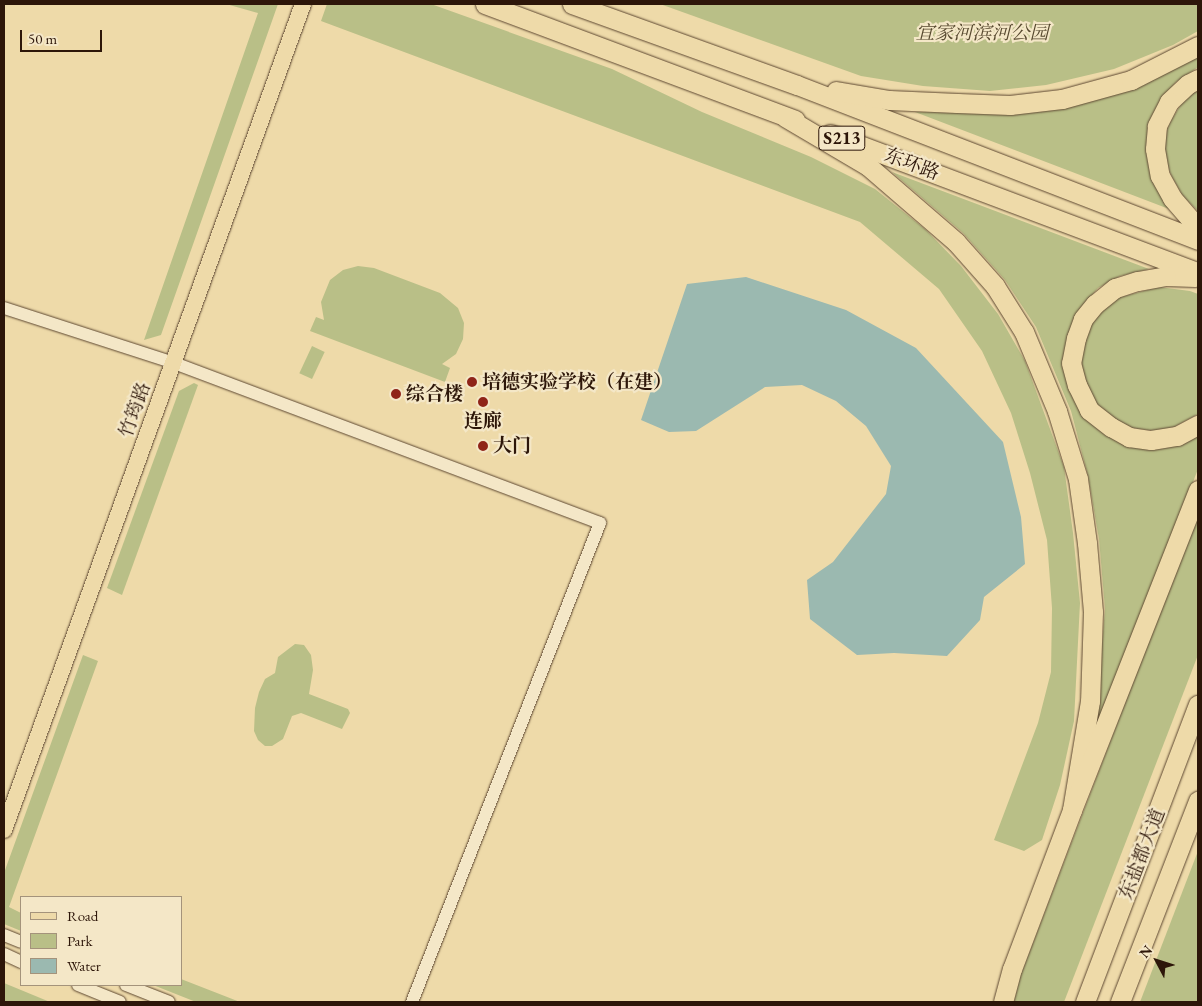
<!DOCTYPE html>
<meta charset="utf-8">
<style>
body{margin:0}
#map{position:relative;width:1202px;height:1006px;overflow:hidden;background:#eedaa9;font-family:"EB Garamond","Noto Serif SC",serif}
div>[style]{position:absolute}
.green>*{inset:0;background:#b9bf87;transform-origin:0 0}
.water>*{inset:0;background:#9bb9b0}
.roads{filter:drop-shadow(0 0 1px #5d4731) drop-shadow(0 0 1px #5d4731)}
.minor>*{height:12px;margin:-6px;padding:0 6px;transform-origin:6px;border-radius:6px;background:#f4e7c7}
.major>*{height:16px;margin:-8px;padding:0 8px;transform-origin:8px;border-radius:8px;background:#eedaa9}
.highway>*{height:19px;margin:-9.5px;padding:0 9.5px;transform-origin:9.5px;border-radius:9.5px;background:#eedaa9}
.dots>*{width:14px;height:14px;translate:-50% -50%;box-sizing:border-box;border:2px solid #f4e7c7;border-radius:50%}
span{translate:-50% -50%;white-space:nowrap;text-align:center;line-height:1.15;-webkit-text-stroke:4.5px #f4e7c7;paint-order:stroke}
.shield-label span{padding:1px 4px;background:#f4e7c7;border:1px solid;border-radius:4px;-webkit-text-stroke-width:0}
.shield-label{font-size:18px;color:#2d1609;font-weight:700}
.park-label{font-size:19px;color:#57492f;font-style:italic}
.street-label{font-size:19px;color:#2d1609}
.poi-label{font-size:19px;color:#2d1609;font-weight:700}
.left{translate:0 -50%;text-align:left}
.frame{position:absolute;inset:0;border:5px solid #2d1609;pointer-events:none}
.legend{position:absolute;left:20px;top:896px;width:162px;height:90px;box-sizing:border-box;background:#f4e7c7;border:1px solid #a4937b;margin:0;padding:6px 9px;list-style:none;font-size:15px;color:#2d1609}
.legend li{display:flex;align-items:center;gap:10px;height:25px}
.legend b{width:25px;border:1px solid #a4937b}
.north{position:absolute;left:1132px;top:936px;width:50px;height:50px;-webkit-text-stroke:4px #f4e7c7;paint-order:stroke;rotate:310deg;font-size:14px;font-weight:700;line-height:20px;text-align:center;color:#2d1609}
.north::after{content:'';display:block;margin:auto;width:18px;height:22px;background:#2d1609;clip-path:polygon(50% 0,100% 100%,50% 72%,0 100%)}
.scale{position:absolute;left:20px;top:30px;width:82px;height:22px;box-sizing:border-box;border:2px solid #2d1609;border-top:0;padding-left:6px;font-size:15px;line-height:18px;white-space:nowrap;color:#2d1609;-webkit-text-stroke:4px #f4e7c7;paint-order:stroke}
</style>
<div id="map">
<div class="green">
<i style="clip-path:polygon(226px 4px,278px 4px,161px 335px,144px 340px,258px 13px)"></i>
<i style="clip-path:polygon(327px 4px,431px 4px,612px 69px,702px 112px,811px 157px,875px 189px,926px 230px,961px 266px,998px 314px,1025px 361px,1064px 467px,1073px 533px,1080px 603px,1074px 721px,1060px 785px,1042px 840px,1024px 851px,994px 840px,1038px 723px,1051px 672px,1052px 608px,1047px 540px,1030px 473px,1011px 413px,982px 351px,939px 289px,860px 222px,321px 21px)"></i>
<i style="clip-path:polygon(660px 4px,1198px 4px,1198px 31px,1173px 45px,1114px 69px,1046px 85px,990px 91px,923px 86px,861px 76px)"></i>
<i style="clip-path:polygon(1198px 57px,1198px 67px,1176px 82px,1159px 101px,1154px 181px,1169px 209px,915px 112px,1010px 113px,1063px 108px,1130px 90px)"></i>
<i style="clip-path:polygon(1198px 87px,1198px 211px,1183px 196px,1172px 177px,1164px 157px,1164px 136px,1172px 119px,1185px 98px)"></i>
<i style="clip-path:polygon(892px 172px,1149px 269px,1120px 276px,1098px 288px,1082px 306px,1064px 351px,1107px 435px,1198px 434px,1198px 469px,1094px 739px,1105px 609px,1099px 539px,1088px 476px,1071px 411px,1036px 327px,1005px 280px,963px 233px)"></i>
<i style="clip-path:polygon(358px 266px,374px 268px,440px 293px,458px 308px,464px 323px,463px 339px,456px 354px,442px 364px,450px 368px,445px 382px,310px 331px,316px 317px,324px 320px,321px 302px,330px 280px,343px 270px)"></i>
<i style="clip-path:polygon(1159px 287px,1190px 291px,1198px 294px,1198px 414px,1174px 427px,1155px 431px,1131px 428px,1115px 419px,1096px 404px,1079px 366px,1088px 329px,1100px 310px,1117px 298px)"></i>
<i style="left:312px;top:346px;width:14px;height:30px;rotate:25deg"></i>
<i style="clip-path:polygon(194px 383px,198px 385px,122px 595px,107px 588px,179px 391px)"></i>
<i style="clip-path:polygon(1198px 513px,1198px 655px,1064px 1002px,1014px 1002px,1020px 977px)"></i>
<i style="clip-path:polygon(295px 644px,304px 645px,311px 655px,313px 670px,309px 694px,348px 709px,350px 713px,342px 729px,301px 713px,292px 716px,283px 739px,272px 746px,265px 746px,258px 740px,254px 731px,255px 708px,259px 692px,265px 679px,275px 673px,278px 657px)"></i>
<i style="clip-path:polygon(83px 655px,98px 661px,9px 907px,21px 913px,21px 931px,4px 924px,4px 873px)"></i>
<i style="clip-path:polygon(1198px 851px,1198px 1002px,1140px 1002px)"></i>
<i style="clip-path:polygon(181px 979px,240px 1002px,196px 1002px,153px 985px,181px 985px)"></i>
<i style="clip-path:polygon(4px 983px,50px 1002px,6px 1002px,4px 1001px)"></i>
</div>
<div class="water">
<i style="clip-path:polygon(746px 277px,846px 310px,916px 348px,1003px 442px,1021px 517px,1025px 564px,984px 597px,980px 620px,947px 656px,894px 653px,857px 655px,810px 619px,807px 580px,833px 562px,886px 494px,891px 466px,866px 426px,836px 401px,802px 385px,765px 387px,696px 431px,669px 432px,641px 420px,687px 284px)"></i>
</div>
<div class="roads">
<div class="minor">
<i style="left:4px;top:308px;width:179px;rotate:17.9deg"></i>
<i style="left:174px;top:363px;width:455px;rotate:20.6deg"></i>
<i style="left:600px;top:523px;width:515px;rotate:111.43deg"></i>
<i style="left:4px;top:935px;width:18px;rotate:22deg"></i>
<i style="left:4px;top:954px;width:19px;rotate:25deg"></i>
<i style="left:78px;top:985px;width:45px;rotate:22deg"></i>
<i style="left:126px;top:985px;width:46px;rotate:21.6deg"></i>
</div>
<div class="major">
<i style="left:4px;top:830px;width:878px;rotate:-70.1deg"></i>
</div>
<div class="highway">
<i style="left:485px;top:4px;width:331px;rotate:20.5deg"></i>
<i style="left:572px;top:4px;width:239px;rotate:19.8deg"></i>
<i style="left:797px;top:85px;width:430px;rotate:21.1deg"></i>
<i style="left:1198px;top:79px;width:11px;rotate:153deg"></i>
<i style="left:1188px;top:84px;width:26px;rotate:137deg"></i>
<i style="left:1169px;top:102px;width:27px;rotate:117deg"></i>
<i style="left:1157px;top:126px;width:23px;rotate:95deg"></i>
<i style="left:1155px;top:149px;width:27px;rotate:80deg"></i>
<i style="left:1160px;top:176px;width:25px;rotate:61deg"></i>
<i style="left:1172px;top:198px;width:40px;rotate:49deg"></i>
<i style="left:836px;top:91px;width:54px;rotate:9.6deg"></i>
<i style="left:889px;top:100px;width:68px;rotate:2.5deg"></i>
<i style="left:957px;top:103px;width:53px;rotate:2.2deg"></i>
<i style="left:1010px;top:105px;width:52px;rotate:-6.6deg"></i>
<i style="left:1062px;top:99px;width:72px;rotate:-15.4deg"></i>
<i style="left:1131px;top:80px;width:75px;rotate:-26.9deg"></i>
<i style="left:785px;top:117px;width:96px;rotate:30.6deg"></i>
<i style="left:868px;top:166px;width:116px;rotate:40.8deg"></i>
<i style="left:956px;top:242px;width:59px;rotate:48.4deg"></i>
<i style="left:995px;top:286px;width:54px;rotate:57.8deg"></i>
<i style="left:1024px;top:332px;width:86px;rotate:67.3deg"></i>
<i style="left:1057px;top:411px;width:71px;rotate:72.8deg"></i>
<i style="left:1078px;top:479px;width:65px;rotate:82deg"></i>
<i style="left:1087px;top:543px;width:69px;rotate:85deg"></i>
<i style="left:1093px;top:612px;width:89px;rotate:91.9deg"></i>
<i style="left:1090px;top:701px;width:110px;rotate:99.4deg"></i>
<i style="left:830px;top:134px;width:393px;rotate:20.6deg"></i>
<i style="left:1195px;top:277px;width:29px;rotate:-178deg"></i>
<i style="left:1166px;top:276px;width:29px;rotate:170deg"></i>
<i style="left:1137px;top:281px;width:23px;rotate:162deg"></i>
<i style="left:1115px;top:288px;width:26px;rotate:141deg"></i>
<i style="left:1095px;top:304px;width:19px;rotate:129deg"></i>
<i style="left:1083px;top:319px;width:20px;rotate:110deg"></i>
<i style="left:1076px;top:338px;width:25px;rotate:101deg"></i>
<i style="left:1071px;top:363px;width:23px;rotate:75deg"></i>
<i style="left:1077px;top:385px;width:28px;rotate:64deg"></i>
<i style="left:1089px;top:410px;width:28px;rotate:38deg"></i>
<i style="left:1111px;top:427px;width:21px;rotate:29deg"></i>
<i style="left:1129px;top:437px;width:22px;rotate:8deg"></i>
<i style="left:1151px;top:440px;width:26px;rotate:-9deg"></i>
<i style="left:1177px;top:436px;width:24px;rotate:-28deg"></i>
<i style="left:1003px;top:1002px;width:34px;rotate:-75deg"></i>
<i style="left:1012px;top:969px;width:170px;rotate:-69.3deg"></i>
<i style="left:1072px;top:810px;width:344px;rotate:-68.5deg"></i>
<i style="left:1085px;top:1002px;width:318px;rotate:-69.2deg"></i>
<i style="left:1120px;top:1002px;width:216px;rotate:-68.8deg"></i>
</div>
</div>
<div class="dots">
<i style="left:472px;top:382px;background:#8f2418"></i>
<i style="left:396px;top:394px;background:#8f2418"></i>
<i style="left:483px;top:402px;background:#8f2418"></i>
<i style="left:483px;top:446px;background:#8f2418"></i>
</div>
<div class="shield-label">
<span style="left:842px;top:138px">S213</span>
</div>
<div class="park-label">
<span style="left:982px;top:33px">宜家河滨河公园</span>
</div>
<div class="street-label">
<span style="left:912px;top:164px;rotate:21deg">东环路</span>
<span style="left:135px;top:410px;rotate:-70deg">竹筠路</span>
<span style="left:1142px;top:854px;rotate:-69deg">东盐都大道</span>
</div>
<div class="poi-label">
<span class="left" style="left:482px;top:382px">培德实验学校（在建）</span>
<span class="left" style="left:406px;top:394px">综合楼</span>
<span style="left:483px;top:421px">连廊</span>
<span class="left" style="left:493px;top:446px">大门</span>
</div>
<div class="frame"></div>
<ul class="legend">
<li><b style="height:6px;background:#eedaa9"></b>Road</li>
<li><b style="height:14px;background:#b9bf87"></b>Park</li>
<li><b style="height:14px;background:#9bb9b0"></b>Water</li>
</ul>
<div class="north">N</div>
<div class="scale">50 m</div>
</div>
